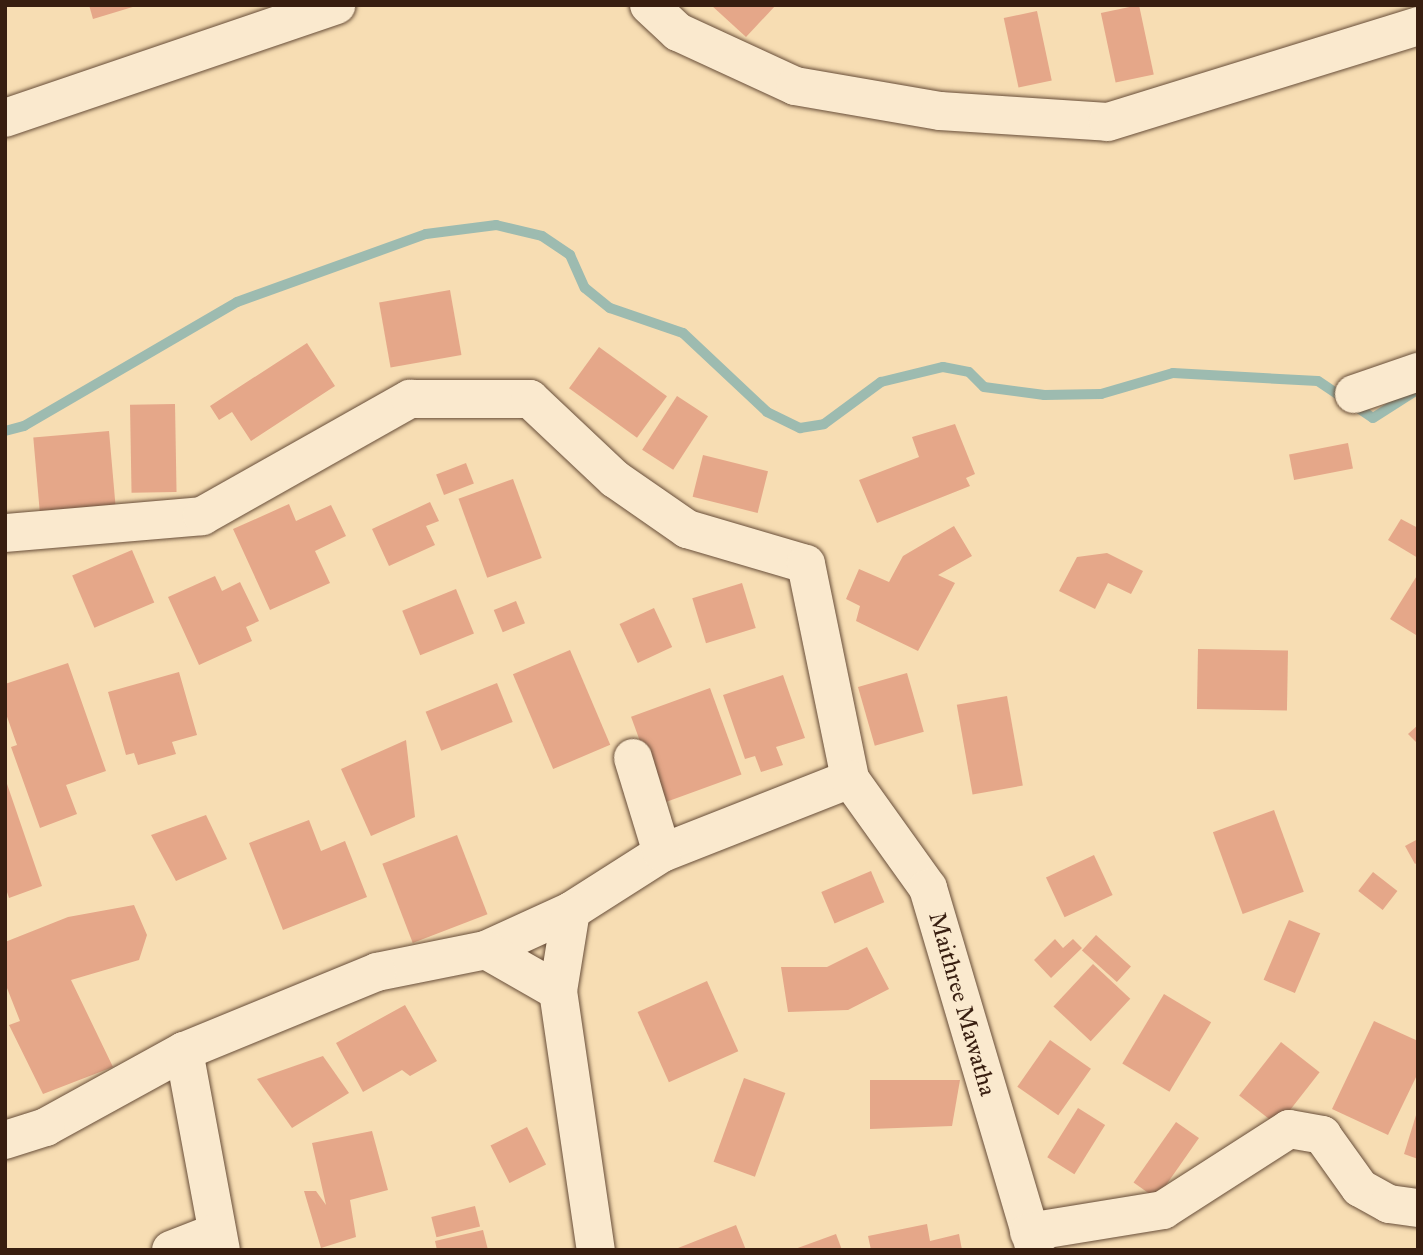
<!DOCTYPE html>
<style>
body{margin:0}
#map{position:relative;width:1423px;height:1255px;overflow:hidden;background:#f7ddb3;font-family:"IM FELL Great Primer",serif}
div>[style]{position:absolute}
.stream>*{height:10px;margin:-5px;padding:0 5px;transform-origin:5px;border-radius:5px;background:#9dbbb0}
.building>*{inset:0;background:#e5a789;transform-origin:0 0}
.roads{filter:drop-shadow(0 0 2px #684e39) drop-shadow(0 0 2px #684e39)}
.minor>*{height:38px;margin:-19px;padding:0 19px;transform-origin:19px;border-radius:19px;background:#fae9ce}
span{translate:-50% -50%;white-space:nowrap;text-align:center;line-height:1.15;-webkit-text-stroke:7px #fae9ce;paint-order:stroke}
.street-label{font-size:24px;color:#381e10}
.frame{position:absolute;inset:0;border:7px solid #381e10;pointer-events:none}
</style>
<div id="map">
<div class="stream">
<i style="left:5px;top:431px;width:20px;rotate:-15deg"></i>
<i style="left:24px;top:426px;width:246px;rotate:-30.2deg"></i>
<i style="left:237px;top:302px;width:201px;rotate:-19.8deg"></i>
<i style="left:426px;top:234px;width:71px;rotate:-7.3deg"></i>
<i style="left:496px;top:225px;width:47px;rotate:13.4deg"></i>
<i style="left:542px;top:236px;width:34px;rotate:34deg"></i>
<i style="left:570px;top:255px;width:36px;rotate:66deg"></i>
<i style="left:585px;top:288px;width:32px;rotate:39deg"></i>
<i style="left:610px;top:308px;width:77px;rotate:18.9deg"></i>
<i style="left:683px;top:333px;width:115px;rotate:43.2deg"></i>
<i style="left:767px;top:412px;width:37px;rotate:26deg"></i>
<i style="left:800px;top:428px;width:24px;rotate:-9deg"></i>
<i style="left:824px;top:424px;width:71px;rotate:-36.4deg"></i>
<i style="left:881px;top:382px;width:64px;rotate:-13.6deg"></i>
<i style="left:943px;top:367px;width:26px;rotate:11deg"></i>
<i style="left:969px;top:372px;width:21px;rotate:45deg"></i>
<i style="left:984px;top:387px;width:61px;rotate:7.6deg"></i>
<i style="left:1044px;top:395px;width:57px;rotate:-1deg"></i>
<i style="left:1101px;top:394px;width:75px;rotate:-16.3deg"></i>
<i style="left:1173px;top:373px;width:145px;rotate:3.2deg"></i>
<i style="left:1318px;top:381px;width:66px;rotate:33.9deg"></i>
<i style="left:1373px;top:418px;width:52px;rotate:-32.5deg"></i>
</div>
<div class="building">
<i style="clip-path:polygon(89px 5px,136px 5px,136px 6px,93px 19px)"></i>
<i style="clip-path:polygon(711px 5px,776px 5px,746px 37px)"></i>
<i style="left:1139px;top:5px;width:71px;height:39px;rotate:78deg"></i>
<i style="left:1037px;top:11px;width:71px;height:34px;rotate:78deg"></i>
<i style="left:450px;top:290px;width:66px;height:72px;rotate:80deg"></i>
<i style="clip-path:polygon(307px 343px,335px 386px,251px 441px,232px 412px,219px 420px,210px 406px)"></i>
<i style="left:599px;top:347px;width:84px;height:51px;rotate:36deg"></i>
<i style="left:677px;top:396px;width:37px;height:64px;rotate:33deg"></i>
<i style="left:175px;top:404px;width:88px;height:45px;rotate:89deg"></i>
<i style="clip-path:polygon(955px 424px,975px 474px,966px 478px,970px 486px,877px 523px,859px 480px,919px 457px,912px 437px)"></i>
<i style="left:109px;top:431px;width:78px;height:76px;rotate:85deg"></i>
<i style="left:1348px;top:443px;width:26px;height:60px;rotate:79deg"></i>
<i style="left:703px;top:455px;width:67px;height:43px;rotate:14deg"></i>
<i style="left:466px;top:463px;width:22px;height:32px;rotate:69deg"></i>
<i style="left:513px;top:479px;width:84px;height:58px;rotate:70deg"></i>
<i style="clip-path:polygon(430px 502px,439px 521px,426px 526px,435px 545px,389px 566px,372px 529px)"></i>
<i style="clip-path:polygon(289px 504px,296px 521px,331px 505px,346px 536px,315px 551px,330px 583px,270px 610px,233px 529px)"></i>
<i style="clip-path:polygon(1401px 519px,1418px 528px,1418px 558px,1388px 540px)"></i>
<i style="clip-path:polygon(954px 526px,972px 556px,938px 575px,955px 583px,918px 651px,856px 621px,860px 606px,846px 599px,859px 569px,889px 582px,903px 556px)"></i>
<i style="left:132px;top:550px;width:57px;height:65px;rotate:67deg"></i>
<i style="clip-path:polygon(1107px 553px,1143px 571px,1131px 594px,1108px 583px,1095px 609px,1059px 591px,1077px 557px)"></i>
<i style="clip-path:polygon(1418px 574px,1418px 633px,1416px 635px,1390px 619px)"></i>
<i style="clip-path:polygon(215px 576px,222px 591px,240px 582px,259px 621px,246px 627px,252px 641px,199px 665px,168px 597px)"></i>
<i style="left:742px;top:583px;width:47px;height:52px;rotate:73deg"></i>
<i style="left:456px;top:589px;width:48px;height:58px;rotate:68deg"></i>
<i style="left:516px;top:601px;width:24px;height:24px;rotate:68deg"></i>
<i style="left:654px;top:608px;width:43px;height:38px;rotate:65deg"></i>
<i style="left:1198px;top:649px;width:90px;height:60px;rotate:1deg"></i>
<i style="left:570px;top:650px;width:103px;height:62px;rotate:67deg"></i>
<i style="clip-path:polygon(68px 663px,106px 771px,66px 785px,77px 814px,40px 828px,11px 747px,17px 745px,5px 711px,5px 684px)"></i>
<i style="clip-path:polygon(179px 672px,197px 735px,172px 742px,176px 754px,138px 765px,134px 753px,126px 755px,108px 692px)"></i>
<i style="left:907px;top:673px;width:61px;height:51px;rotate:74deg"></i>
<i style="clip-path:polygon(783px 675px,805px 738px,776px 747px,783px 765px,761px 772px,755px 756px,745px 759px,723px 695px)"></i>
<i style="left:497px;top:683px;width:42px;height:77px;rotate:68deg"></i>
<i style="left:710px;top:688px;width:92px;height:84px;rotate:70deg"></i>
<i style="left:1007px;top:696px;width:91px;height:51px;rotate:80deg"></i>
<i style="clip-path:polygon(1418px 725px,1418px 744px,1408px 734px)"></i>
<i style="clip-path:polygon(406px 740px,415px 817px,371px 836px,341px 769px)"></i>
<i style="clip-path:polygon(6px 781px,42px 886px,9px 898px,5px 886px)"></i>
<i style="left:1274px;top:810px;width:87px;height:65px;rotate:70deg"></i>
<i style="clip-path:polygon(206px 815px,227px 859px,176px 881px,151px 835px)"></i>
<i style="clip-path:polygon(309px 820px,321px 851px,345px 841px,367px 897px,283px 930px,249px 843px)"></i>
<i style="left:457px;top:835px;width:85px;height:80px;rotate:69deg"></i>
<i style="clip-path:polygon(1418px 839px,1418px 862px,1415px 864px,1405px 846px)"></i>
<i style="left:1094px;top:855px;width:44px;height:53px;rotate:65deg"></i>
<i style="left:871px;top:871px;width:34px;height:54px;rotate:67deg"></i>
<i style="left:1373px;top:872px;width:31px;height:24px;rotate:38deg"></i>
<i style="clip-path:polygon(134px 905px,147px 935px,139px 960px,71px 980px,113px 1067px,43px 1094px,9px 1025px,20px 1021px,5px 983px,5px 942px,68px 917px)"></i>
<i style="left:1289px;top:920px;width:34px;height:65px;rotate:23deg"></i>
<i style="left:1096px;top:935px;width:47px;height:21px;rotate:42deg"></i>
<i style="clip-path:polygon(1055px 939px,1063px 948px,1073px 939px,1082px 948px,1051px 978px,1034px 960px)"></i>
<i style="clip-path:polygon(867px 947px,889px 989px,848px 1010px,788px 1012px,781px 967px,827px 967px)"></i>
<i style="left:1093px;top:964px;width:51px;height:58px;rotate:43deg"></i>
<i style="left:707px;top:981px;width:77px;height:76px;rotate:66deg"></i>
<i style="left:1164px;top:994px;width:55px;height:81px;rotate:31deg"></i>
<i style="clip-path:polygon(405px 1005px,437px 1061px,410px 1076px,402px 1070px,363px 1092px,336px 1043px)"></i>
<i style="clip-path:polygon(1374px 1021px,1418px 1041px,1418px 1073px,1388px 1135px,1332px 1109px)"></i>
<i style="left:1050px;top:1040px;width:50px;height:57px;rotate:35deg"></i>
<i style="left:1281px;top:1042px;width:49px;height:68px;rotate:38deg"></i>
<i style="clip-path:polygon(323px 1056px,349px 1093px,292px 1128px,257px 1079px)"></i>
<i style="left:744px;top:1078px;width:44px;height:89px;rotate:20deg"></i>
<i style="clip-path:polygon(870px 1080px,960px 1080px,952px 1126px,870px 1129px)"></i>
<i style="left:1078px;top:1108px;width:32px;height:58px;rotate:32deg"></i>
<i style="clip-path:polygon(1417px 1112px,1418px 1112px,1418px 1159px,1404px 1154px)"></i>
<i style="left:1176px;top:1122px;width:28px;height:74px;rotate:35deg"></i>
<i style="left:527px;top:1127px;width:42px;height:41px;rotate:63deg"></i>
<i style="clip-path:polygon(372px 1131px,388px 1190px,350px 1200px,356px 1237px,321px 1248px,304px 1191px,316px 1191px,326px 1205px,312px 1143px)"></i>
<i style="left:475px;top:1206px;width:21px;height:45px;rotate:76deg"></i>
<i style="clip-path:polygon(927px 1224px,930px 1241px,959px 1234px,962px 1250px,871px 1250px,868px 1236px)"></i>
<i style="clip-path:polygon(736px 1225px,746px 1250px,673px 1250px)"></i>
<i style="clip-path:polygon(483px 1230px,488px 1250px,437px 1250px,435px 1241px)"></i>
<i style="clip-path:polygon(836px 1234px,842px 1250px,795px 1250px,795px 1249px)"></i>
</div>
<div class="roads">
<div class="minor">
<i style="left:649px;top:5px;width:40px;rotate:43deg"></i>
<i style="left:678px;top:32px;width:129px;rotate:24.8deg"></i>
<i style="left:795px;top:86px;width:147px;rotate:9.8deg"></i>
<i style="left:940px;top:111px;width:168px;rotate:3.7deg"></i>
<i style="left:1108px;top:122px;width:325px;rotate:-17.2deg"></i>
<i style="left:5px;top:118px;width:350px;rotate:-18.8deg"></i>
<i style="left:1354px;top:394px;width:68px;rotate:-19deg"></i>
<i style="left:5px;top:533px;width:198px;rotate:-4.9deg"></i>
<i style="left:202px;top:516px;width:239px;rotate:-29.4deg"></i>
<i style="left:410px;top:399px;width:120px"></i>
<i style="left:530px;top:399px;width:117px;rotate:43.3deg"></i>
<i style="left:615px;top:479px;width:88px;rotate:34.8deg"></i>
<i style="left:687px;top:529px;width:124px;rotate:16.4deg"></i>
<i style="left:806px;top:564px;width:219px;rotate:78.4deg"></i>
<i style="left:850px;top:779px;width:202px;rotate:158.5deg"></i>
<i style="left:662px;top:853px;width:108px;rotate:147.5deg"></i>
<i style="left:571px;top:911px;width:94px;rotate:155.4deg"></i>
<i style="left:486px;top:950px;width:111px;rotate:168.6deg"></i>
<i style="left:377px;top:972px;width:209px;rotate:157.7deg"></i>
<i style="left:184px;top:1051px;width:158px;rotate:151.2deg"></i>
<i style="left:46px;top:1127px;width:43px;rotate:162.4deg"></i>
<i style="left:633px;top:758px;width:99px;rotate:73deg"></i>
<i style="left:850px;top:779px;width:134px;rotate:54.4deg"></i>
<i style="left:928px;top:888px;width:377px;rotate:73.5deg"></i>
<i style="left:486px;top:950px;width:83px;rotate:29.7deg"></i>
<i style="left:558px;top:991px;width:262px;rotate:81.7deg"></i>
<i style="left:558px;top:991px;width:81px;rotate:-80.8deg"></i>
<i style="left:184px;top:1051px;width:202px;rotate:79.5deg"></i>
<i style="left:1029px;top:1232px;width:136px;rotate:-9.3deg"></i>
<i style="left:1163px;top:1210px;width:150px;rotate:-32.7deg"></i>
<i style="left:1289px;top:1129px;width:34px;rotate:10deg"></i>
<i style="left:1322px;top:1135px;width:65px;rotate:54.4deg"></i>
<i style="left:1360px;top:1188px;width:33px;rotate:29deg"></i>
<i style="left:1389px;top:1204px;width:29px;rotate:8deg"></i>
<i style="left:171px;top:1250px;width:49px;rotate:-21.4deg"></i>
</div>
</div>
<div class="street-label">
<span style="left:962px;top:1004px;rotate:74deg">Maithree Mawatha</span>
</div>
<div class="frame"></div>
</div>
